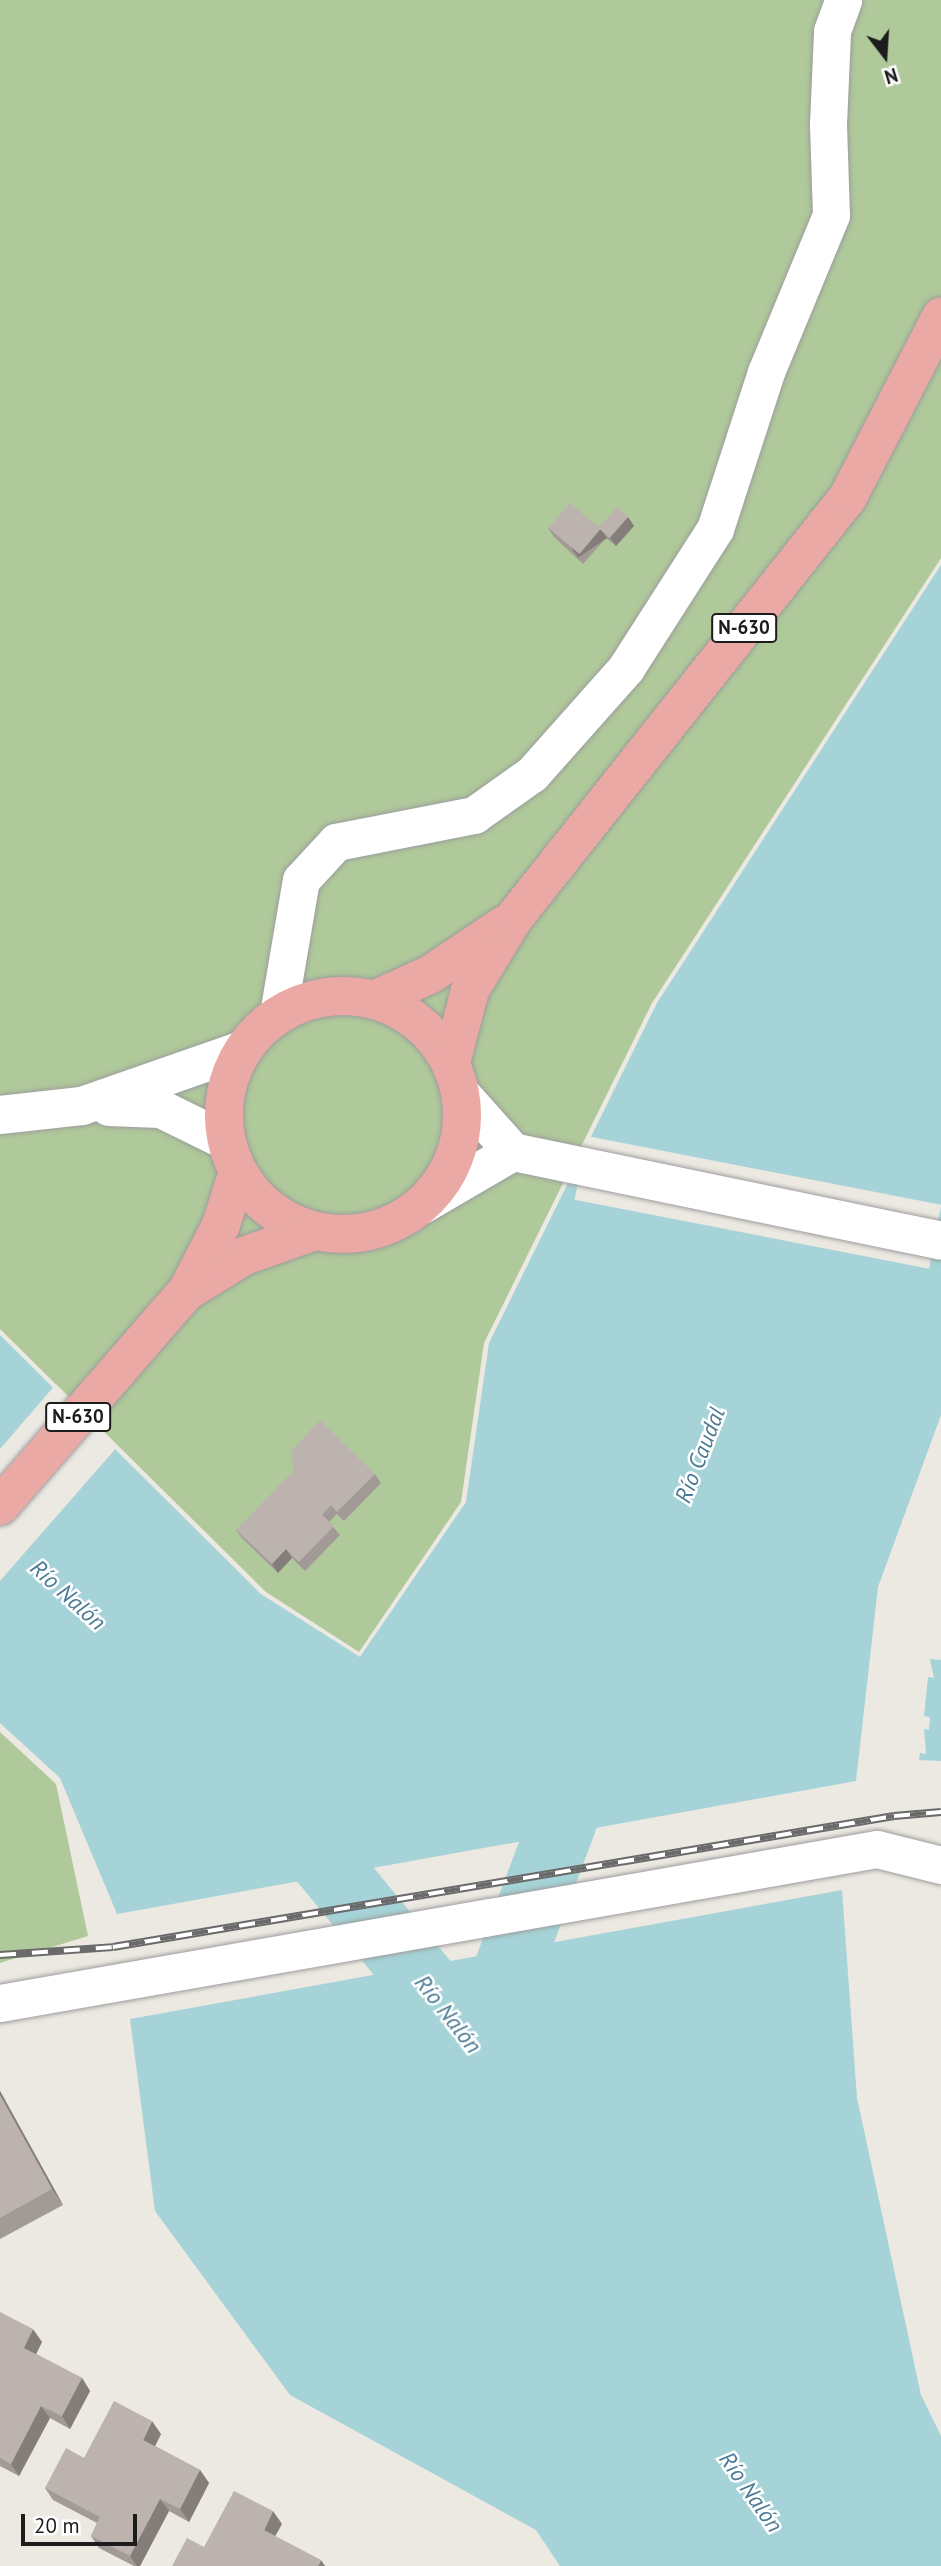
<!DOCTYPE html>
<meta charset="utf-8">
<style>
body{margin:0}
#map{position:relative;width:941px;height:2566px;overflow:hidden;background:#ece8e2;font-family:"PT Sans",sans-serif}
div>[style]{position:absolute}
.forest>*{inset:0;background:#afc99a}
.water>*{inset:0;background:#a5d3d7}
.pier>*{inset:0;background:#ece8e2;transform-origin:0 0}
.river>*{height:68px;margin:-34px;padding:0 34px;transform-origin:34px;border-radius:34px;background:#a5d3d7}
.roads{filter:drop-shadow(0 0 2px #9d9d9d) drop-shadow(0 0 2px #9d9d9d)}
.minor>*{height:37px;margin:-18.5px;padding:0 18.5px;transform-origin:18.5px;border-radius:18.5px;background:#fff}
.tertiary>*{height:38px;margin:-19px;padding:0 19px;transform-origin:19px;border-radius:19px;background:#fff}
.trunk>*{height:38px;margin:-19px;padding:0 19px;transform-origin:19px;border-radius:19px;background:#eaa9a5}
.trunk>.ring{margin:-19px;padding:0;box-sizing:content-box;background:none;border:38px solid #eaa9a5;border-radius:50%}
.rail>*{height:8px;margin-top:-4px;transform-origin:0;background:repeating-linear-gradient(90deg,#fff 0 16px,#6a6a6a 0 32px);box-sizing:border-box;border-block:2px solid #6a6a6a}
.wall>*{inset:0;background:#a29a96}
.shaded-wall>*{inset:0;background:#847d7a;transform-origin:0 0}
.building>*{inset:0;background:#bcb3af;transform-origin:0 0}
span{translate:-50% -50%;white-space:nowrap;text-align:center;line-height:1.15;-webkit-text-stroke:5px #fff;paint-order:stroke}
.shield-label span{padding:2px 5px;background:#fff;border:2px solid;border-radius:5px;-webkit-text-stroke-width:0}
.shield-label{font-size:19px;color:#1c1c1c;font-weight:700}
.water-label{font-size:23px;color:#4a7a94;font-style:italic}
.north{position:absolute;left:850px;top:21px;width:70px;height:70px;-webkit-text-stroke:5px #fff;paint-order:stroke;rotate:163deg;font-size:19px;font-weight:700;line-height:28px;text-align:center;color:#1c1c1c}
.north::after{content:'';display:block;margin:auto;width:24px;height:32px;background:#1c1c1c;clip-path:polygon(50% 0,100% 100%,50% 72%,0 100%)}
.scale{position:absolute;left:21px;top:2514px;width:116px;height:32px;box-sizing:border-box;border:4px solid #1c1c1c;border-top:0;padding-left:9px;font-size:21px;line-height:24px;white-space:nowrap;color:#1c1c1c;-webkit-text-stroke:5px #fff;paint-order:stroke}
</style>
<div id="map">
<div class="forest">
<i style="clip-path:polygon(0 0,941px 0,941px 558px,652px 1003px,484px 1343px,461px 1502px,359px 1652px,266px 1592px,0 1329px)"></i>
<i style="clip-path:polygon(0 1732px,56px 1784px,88px 1936px,0 1963px)"></i>
</div>
<div class="water">
<i style="clip-path:polygon(941px 565px,941px 1415px,878px 1587px,856px 1781px,117px 1914px,60px 1778px,0 1723px,0 1335px,261px 1594px,360px 1657px,466px 1502px,489px 1343px,657px 1003px)"></i>
<i style="clip-path:polygon(930px 1659px,941px 1660px,941px 1761px,919px 1760px,920px 1753px,926px 1754px,924px 1729px,929px 1730px,930px 1717px,924px 1716px,928px 1677px,934px 1678px)"></i>
<i style="clip-path:polygon(842px 1890px,857px 2098px,921px 2395px,941px 2436px,941px 2566px,560px 2566px,536px 2530px,290px 2395px,155px 2211px,130px 2019px)"></i>
</div>
<div class="pier">
<i style="left:587px;top:1136px;width:361px;height:65px;rotate:11deg"></i>
<i style="clip-path:polygon(56px 1384px,118px 1446px,0 1581px,0 1449px)"></i>
</div>
<div class="river">
<i style="left:275px;top:1801px;width:310px;rotate:50.6deg"></i>
<i style="left:483px;top:2036px;width:309px;rotate:-69.6deg"></i>
</div>
<div class="roads">
<div class="minor">
<i style="left:278px;top:1014px;width:136px;rotate:-80.3deg"></i>
<i style="left:301px;top:880px;width:52px;rotate:-47.4deg"></i>
<i style="left:336px;top:842px;width:141px;rotate:-11.1deg"></i>
<i style="left:474px;top:815px;width:71px;rotate:-35.3deg"></i>
<i style="left:532px;top:774px;width:142px;rotate:-48.4deg"></i>
<i style="left:626px;top:668px;width:165px;rotate:-57.4deg"></i>
<i style="left:715px;top:529px;width:165px;rotate:-72deg"></i>
<i style="left:766px;top:372px;width:170px;rotate:-67.5deg"></i>
<i style="left:831px;top:215px;width:91px;rotate:-91.9deg"></i>
<i style="left:828px;top:124px;width:93px;rotate:-87.5deg"></i>
<i style="left:832px;top:31px;width:33px;rotate:-70deg"></i>
<i style="left:0;top:2003px;width:890px;rotate:-9.96deg"></i>
<i style="left:877px;top:1849px;width:66px;rotate:14deg"></i>
</div>
<div class="tertiary">
<i style="left:462px;top:1095px;width:76px;rotate:48.2deg"></i>
<i style="left:513px;top:1152px;width:437px;rotate:11.7deg"></i>
<i style="left:109px;top:1107px;width:52px;rotate:2.2deg"></i>
<i style="left:161px;top:1109px;width:72px;rotate:26.2deg"></i>
<i style="left:0;top:1115px;width:82px;rotate:-6.3deg"></i>
<i style="left:82px;top:1106px;width:170px;rotate:-19.3deg"></i>
<i style="left:422px;top:1205px;width:105px;rotate:-30.2deg"></i>
</div>
<div class="trunk">
<i class="ring" style="left:224px;top:996px;width:200px;height:200px"></i>
<i style="left:376px;top:999px;width:60px;rotate:-24.4deg"></i>
<i style="left:431px;top:974px;width:88px;rotate:-33.9deg"></i>
<i style="left:451px;top:1063px;width:75px;rotate:-75.4deg"></i>
<i style="left:470px;top:990px;width:84px;rotate:-58.6deg"></i>
<i style="left:514px;top:918px;width:537px;rotate:-51.57deg"></i>
<i style="left:848px;top:497px;width:203px;rotate:-62.7deg"></i>
<i style="left:189px;top:1290px;width:65px;rotate:-31.7deg"></i>
<i style="left:244px;top:1256px;width:75px;rotate:-19.4deg"></i>
<i style="left:0;top:1506px;width:285px;rotate:-49deg"></i>
<i style="left:187px;top:1291px;width:74px;rotate:-62.7deg"></i>
<i style="left:221px;top:1225px;width:52px;rotate:-72.3deg"></i>
</div>
</div>
<div class="rail">
<i style="left:0;top:1955px;width:113px;rotate:-4deg"></i>
<i style="left:113px;top:1947px;width:792px;rotate:-9.52deg"></i>
<i style="left:894px;top:1816px;width:47px;rotate:-4.9deg"></i>
</div>
<div class="wall">
<i style="clip-path:polygon(628px 517px,634px 526px,616px 546px,606px 538px,583px 564px,554px 537px,548px 528px,599px 528px)"></i>
<i style="clip-path:polygon(375px 1474px,381px 1483px,344px 1521px,337px 1514px,329px 1522px,340px 1535px,305px 1571px,292px 1558px,278px 1573px,242px 1538px,236px 1530px)"></i>
<i style="clip-path:polygon(0 2091px,63px 2205px,0 2239px)"></i>
<i style="clip-path:polygon(0 2312px,42px 2342px,36px 2354px,82px 2378px,90px 2391px,70px 2429px,50px 2418px,19px 2476px,0 2466px)"></i>
<i style="clip-path:polygon(161px 2434px,155px 2446px,200px 2470px,209px 2483px,189px 2522px,169px 2511px,140px 2566px,134px 2566px,99px 2548px,91px 2536px,97px 2523px,53px 2500px,45px 2488px,84px 2458px)"></i>
</div>
<div class="shaded-wall">
<i style="clip-path:polygon(628px 517px,634px 526px,616px 546px,610px 538px)"></i>
<i style="left:601px;top:529px;width:11px;height:35px;rotate:56deg"></i>
<i style="clip-path:polygon(286px 1549px,292px 1558px,278px 1573px,272px 1564px)"></i>
<i style="clip-path:polygon(0 2091px,63px 2205px,52px 2189px,0 2095px)"></i>
<i style="clip-path:polygon(33px 2329px,42px 2342px,33px 2360px,24px 2348px)"></i>
<i style="clip-path:polygon(82px 2378px,90px 2391px,70px 2429px,62px 2416px)"></i>
<i style="clip-path:polygon(41px 2406px,50px 2418px,19px 2476px,11px 2464px)"></i>
<i style="clip-path:polygon(152px 2421px,161px 2434px,152px 2452px,143px 2440px)"></i>
<i style="clip-path:polygon(200px 2470px,209px 2483px,189px 2522px,180px 2509px)"></i>
<i style="clip-path:polygon(160px 2499px,169px 2511px,140px 2566px,137px 2566px,130px 2556px)"></i>
<i style="clip-path:polygon(273px 2511px,282px 2524px,272px 2542px,264px 2530px)"></i>
<i style="clip-path:polygon(321px 2560px,325px 2566px,318px 2566px)"></i>
</div>
<div class="building">
<i style="left:570px;top:503px;width:40px;height:33px;rotate:40deg"></i>
<i style="left:617px;top:507px;width:15px;height:28px;rotate:42deg"></i>
<i style="clip-path:polygon(320px 1420px,375px 1474px,337px 1512px,331px 1505px,322px 1515px,334px 1526px,299px 1562px,286px 1549px,272px 1564px,236px 1530px,293px 1471px,292px 1450px)"></i>
<i style="clip-path:polygon(0 2095px,52px 2189px,0 2218px)"></i>
<i style="clip-path:polygon(0 2312px,33px 2329px,24px 2348px,82px 2378px,62px 2416px,41px 2406px,11px 2464px,0 2458px)"></i>
<i style="clip-path:polygon(114px 2401px,152px 2421px,143px 2440px,200px 2470px,180px 2509px,160px 2499px,130px 2556px,91px 2536px,100px 2517px,45px 2488px,66px 2448px,84px 2458px)"></i>
<i style="clip-path:polygon(234px 2491px,273px 2511px,264px 2530px,321px 2560px,318px 2566px,172px 2566px,187px 2538px,204px 2547px)"></i>
</div>
<div class="shield-label">
<span style="left:744px;top:628px">N-630</span>
<span style="left:78px;top:1417px">N-630</span>
</div>
<div class="water-label">
<span style="left:700px;top:1455px;rotate:-69deg">Río Caudal</span>
<span style="left:68px;top:1595px;rotate:42deg">Río Nalón</span>
<span style="left:448px;top:2014px;rotate:52deg">Río Nalón</span>
<span style="left:751px;top:2492px;rotate:55deg">Río Nalón</span>
</div>
<div class="north">N</div>
<div class="scale">20 m</div>
</div>
